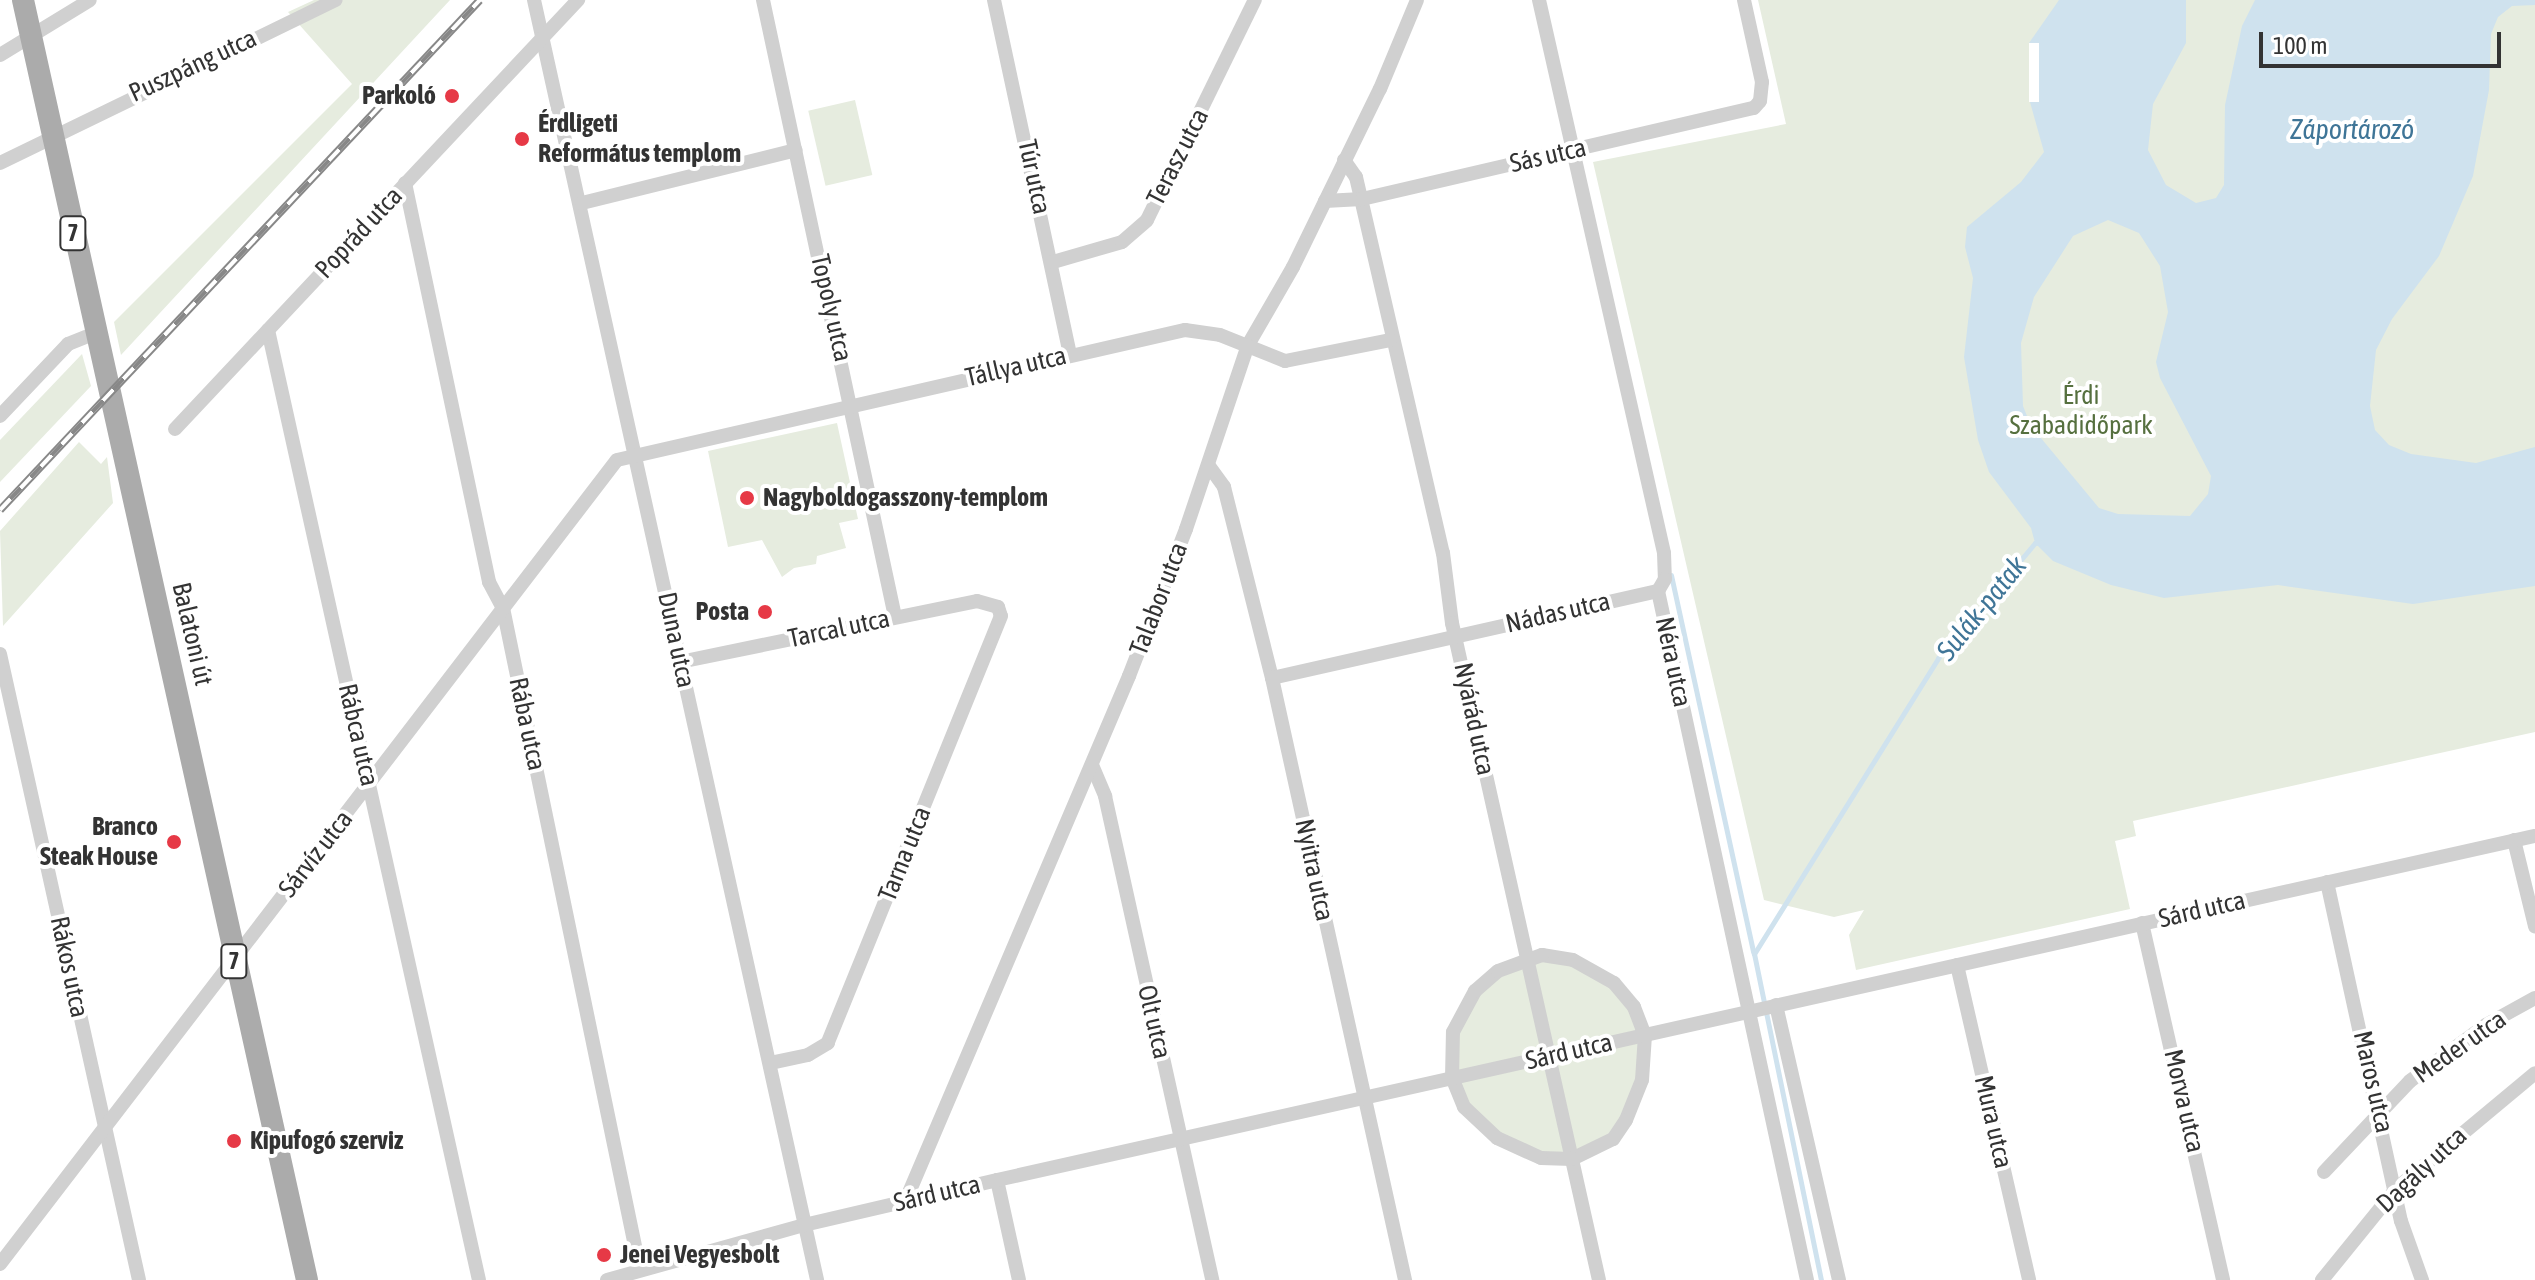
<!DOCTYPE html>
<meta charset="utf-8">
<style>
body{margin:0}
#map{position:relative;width:2535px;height:1280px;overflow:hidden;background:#fff;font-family:"Asap Condensed",sans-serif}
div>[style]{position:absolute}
.green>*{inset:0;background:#e6ecdf;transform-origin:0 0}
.water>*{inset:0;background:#cfe2ee}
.pier>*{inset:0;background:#fff;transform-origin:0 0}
.stream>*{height:5px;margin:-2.5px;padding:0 2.5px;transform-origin:2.5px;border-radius:2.5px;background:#cfe2ee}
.minor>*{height:14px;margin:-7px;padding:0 7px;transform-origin:7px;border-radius:7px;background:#d0d0d0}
.primary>*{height:22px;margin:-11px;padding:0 11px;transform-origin:11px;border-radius:11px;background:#ababab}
.rail>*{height:8px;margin-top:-4px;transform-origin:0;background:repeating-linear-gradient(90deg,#fff 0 15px,#888 0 30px);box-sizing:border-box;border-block:2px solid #888}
.dots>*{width:22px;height:22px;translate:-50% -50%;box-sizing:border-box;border:4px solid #fff;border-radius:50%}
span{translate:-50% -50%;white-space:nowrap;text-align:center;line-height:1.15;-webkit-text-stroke:8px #fff;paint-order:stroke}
.shield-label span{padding:2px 6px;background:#fff;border:2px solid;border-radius:6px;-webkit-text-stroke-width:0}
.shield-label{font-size:24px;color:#333;font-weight:700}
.street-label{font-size:26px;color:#333}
.poi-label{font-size:26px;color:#333;font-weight:700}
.right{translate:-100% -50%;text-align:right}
.left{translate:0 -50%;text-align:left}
.park-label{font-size:26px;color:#56703f}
.water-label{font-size:28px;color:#3f7597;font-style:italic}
.scale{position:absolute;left:2259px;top:32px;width:242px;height:36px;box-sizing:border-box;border:4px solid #333;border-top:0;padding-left:10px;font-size:24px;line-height:28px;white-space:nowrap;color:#333;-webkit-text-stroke:6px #fff;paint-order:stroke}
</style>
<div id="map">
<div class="green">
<i style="clip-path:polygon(314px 0,450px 0,121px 355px,114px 322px,352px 84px,288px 12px)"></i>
<i style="clip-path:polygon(1758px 0,2535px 0,2535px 732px,2133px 821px,2136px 836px,2115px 841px,2130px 909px,1856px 970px,1849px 935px,1864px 910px,1834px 917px,1764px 900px,1593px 162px,1786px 124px)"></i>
<i style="left:855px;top:100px;width:77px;height:48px;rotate:77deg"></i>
<i style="clip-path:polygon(82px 354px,91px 386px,0 482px,0 440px)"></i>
<i style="clip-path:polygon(837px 423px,858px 519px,839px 523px,846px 548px,817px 556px,816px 564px,794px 568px,782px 577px,762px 540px,728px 547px,708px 451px)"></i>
<i style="clip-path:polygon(79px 442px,101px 464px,107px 457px,113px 503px,3px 626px,0 531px)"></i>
<i style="clip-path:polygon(1542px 955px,1614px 983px,1645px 1035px,1632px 1110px,1587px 1155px,1526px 1153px,1464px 1107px,1451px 1048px,1475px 991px)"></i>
</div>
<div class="water">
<i style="clip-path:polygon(evenodd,2059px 0,2186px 0,2186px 43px,2153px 104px,2148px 150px,2166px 185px,2196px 203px,2216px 198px,2224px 185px,2225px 105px,2242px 26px,2255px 0,2535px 0,2535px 5px,2512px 6px,2498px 17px,2491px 34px,2489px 90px,2473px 176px,2439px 256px,2392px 319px,2376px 350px,2370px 406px,2375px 430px,2389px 445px,2411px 454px,2476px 463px,2535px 447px,2535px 586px,2413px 604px,2278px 585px,2164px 598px,2111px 585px,2053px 561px,2035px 543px,2031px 528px,1989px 472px,1978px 440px,1964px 357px,1973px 278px,1965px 247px,1967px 227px,2021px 182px,2044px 152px,2030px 102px,2029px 43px,2059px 0,2108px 220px,2139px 233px,2160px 266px,2168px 312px,2156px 362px,2160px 378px,2211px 476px,2208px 494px,2190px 516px,2118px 514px,2099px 508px,2031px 426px,2023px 406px,2021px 343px,2034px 297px,2073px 236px,2108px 220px)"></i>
</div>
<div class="pier">
<i style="left:2029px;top:43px;width:10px;height:59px"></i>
</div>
<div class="stream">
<i style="left:1671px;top:575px;width:386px;rotate:77.7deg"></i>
<i style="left:1821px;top:1280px;width:333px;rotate:-101.6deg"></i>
<i style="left:1754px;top:954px;width:349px;rotate:-58.1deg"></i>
<i style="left:1938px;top:658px;width:150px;rotate:-49.9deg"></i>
<i style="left:2035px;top:543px;width:7px;rotate:-8deg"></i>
</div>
<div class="minor">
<i style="left:534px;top:0;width:1311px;rotate:77.53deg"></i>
<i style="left:763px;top:0;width:631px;rotate:77.92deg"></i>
<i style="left:994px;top:0;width:363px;rotate:77.9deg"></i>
<i style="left:1539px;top:0;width:567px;rotate:77.26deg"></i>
<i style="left:1664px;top:553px;width:26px;rotate:88deg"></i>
<i style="left:1665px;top:579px;width:14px;rotate:120deg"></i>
<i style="left:1658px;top:591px;width:705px;rotate:77.8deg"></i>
<i style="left:0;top:55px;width:105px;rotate:-31.4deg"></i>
<i style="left:1344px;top:160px;width:21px;rotate:55deg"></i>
<i style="left:1356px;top:177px;width:386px;rotate:77deg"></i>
<i style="left:1443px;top:553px;width:71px;rotate:82.7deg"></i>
<i style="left:1452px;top:623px;width:673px;rotate:77.39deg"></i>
<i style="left:0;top:163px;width:373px;rotate:-25.9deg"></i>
<i style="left:405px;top:183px;width:408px;rotate:78.1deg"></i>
<i style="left:489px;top:582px;width:30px;rotate:62deg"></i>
<i style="left:503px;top:608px;width:676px;rotate:78.31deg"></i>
<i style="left:1325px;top:201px;width:37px;rotate:-3deg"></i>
<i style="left:1362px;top:199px;width:402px;rotate:-13.1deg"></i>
<i style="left:1754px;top:108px;width:9px;rotate:-49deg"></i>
<i style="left:1760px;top:101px;width:19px;rotate:-84deg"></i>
<i style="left:1762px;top:82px;width:84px;rotate:-102.4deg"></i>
<i style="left:582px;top:203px;width:220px;rotate:-13.9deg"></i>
<i style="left:1053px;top:262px;width:72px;rotate:-16.2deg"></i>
<i style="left:1122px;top:242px;width:33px;rotate:-41deg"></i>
<i style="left:1147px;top:220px;width:245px;rotate:-63.9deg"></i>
<i style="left:268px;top:330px;width:973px;rotate:77.48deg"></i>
<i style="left:0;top:416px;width:99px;rotate:-46.6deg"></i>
<i style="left:68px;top:344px;width:29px;rotate:-22deg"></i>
<i style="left:175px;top:429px;width:589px;rotate:-46.79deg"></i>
<i style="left:1209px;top:466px;width:26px;rotate:54deg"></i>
<i style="left:1224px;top:487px;width:197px;rotate:75.9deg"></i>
<i style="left:1272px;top:678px;width:617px;rotate:77.54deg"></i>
<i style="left:0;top:654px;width:641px;rotate:77.48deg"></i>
<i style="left:680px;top:662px;width:303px;rotate:-11.6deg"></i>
<i style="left:977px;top:601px;width:22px;rotate:16deg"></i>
<i style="left:998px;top:607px;width:9px;rotate:72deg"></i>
<i style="left:1001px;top:616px;width:461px;rotate:112.1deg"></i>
<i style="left:828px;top:1043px;width:23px;rotate:149deg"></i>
<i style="left:808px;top:1055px;width:38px;rotate:168deg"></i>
<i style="left:1272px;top:678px;width:396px;rotate:-12.7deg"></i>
<i style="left:1092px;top:765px;width:34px;rotate:67deg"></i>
<i style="left:1105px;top:796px;width:496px;rotate:77.5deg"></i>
<i style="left:2514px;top:840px;width:89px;rotate:76.3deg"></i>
<i style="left:2327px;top:882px;width:347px;rotate:77.7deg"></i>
<i style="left:2401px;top:1221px;width:63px;rotate:70.4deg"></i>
<i style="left:2142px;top:923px;width:366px;rotate:77.2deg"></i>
<i style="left:1542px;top:955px;width:31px;rotate:9deg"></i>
<i style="left:1573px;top:960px;width:47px;rotate:29.3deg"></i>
<i style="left:1614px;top:983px;width:31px;rotate:50deg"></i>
<i style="left:1634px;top:1007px;width:30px;rotate:69deg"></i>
<i style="left:1645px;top:1035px;width:45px;rotate:93.8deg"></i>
<i style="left:1642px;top:1080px;width:43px;rotate:111.8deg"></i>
<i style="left:1626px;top:1120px;width:23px;rotate:124deg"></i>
<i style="left:1613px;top:1139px;width:46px;rotate:154deg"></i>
<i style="left:1572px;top:1159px;width:31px;rotate:-178deg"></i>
<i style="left:1541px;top:1158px;width:48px;rotate:-155.6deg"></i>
<i style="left:1497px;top:1138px;width:45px;rotate:-136.8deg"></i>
<i style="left:1464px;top:1107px;width:31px;rotate:-112deg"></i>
<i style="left:1452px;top:1078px;width:46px;rotate:-88.8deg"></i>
<i style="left:1453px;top:1032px;width:47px;rotate:-61.8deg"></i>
<i style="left:1475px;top:991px;width:30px;rotate:-41deg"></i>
<i style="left:1498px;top:971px;width:47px;rotate:-20deg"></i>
<i style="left:1957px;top:965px;width:323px;rotate:77.1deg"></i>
<i style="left:1776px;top:1005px;width:282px;rotate:77.1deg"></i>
<i style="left:2324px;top:1172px;width:125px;rotate:-46.6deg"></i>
<i style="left:2410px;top:1081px;width:94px;rotate:-36.4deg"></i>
<i style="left:2486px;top:1025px;width:56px;rotate:-28.9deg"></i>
<i style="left:997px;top:1180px;width:102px;rotate:77.6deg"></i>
<i style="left:905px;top:1202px;width:572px;rotate:-66.93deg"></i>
<i style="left:1129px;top:676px;width:158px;rotate:-68.8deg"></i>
<i style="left:1186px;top:529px;width:194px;rotate:-71.4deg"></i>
<i style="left:1248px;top:345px;width:90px;rotate:-60deg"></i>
<i style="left:1293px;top:267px;width:198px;rotate:-64deg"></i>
<i style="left:1380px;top:89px;width:96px;rotate:-67.4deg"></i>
<i style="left:0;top:1264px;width:1013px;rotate:-52.5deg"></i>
<i style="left:617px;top:460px;width:583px;rotate:-12.89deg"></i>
<i style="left:1185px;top:330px;width:35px;rotate:8deg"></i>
<i style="left:1220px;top:335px;width:70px;rotate:21.8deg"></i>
<i style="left:1285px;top:361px;width:107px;rotate:-11.3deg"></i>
<i style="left:607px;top:1280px;width:205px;rotate:-15.6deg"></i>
<i style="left:804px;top:1225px;width:198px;rotate:-13.1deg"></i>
<i style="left:997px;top:1180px;width:1576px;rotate:-12.61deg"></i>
<i style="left:2322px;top:1280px;width:117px;rotate:-50.9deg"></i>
<i style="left:2396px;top:1189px;width:181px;rotate:-39.8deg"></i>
</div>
<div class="primary">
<i style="left:23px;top:0;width:1311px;rotate:77.49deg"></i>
</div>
<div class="rail">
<i style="left:0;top:510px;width:700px;rotate:-46.74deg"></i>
</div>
<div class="dots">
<i style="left:452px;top:96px;background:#e63946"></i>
<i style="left:522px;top:139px;background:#e63946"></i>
<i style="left:747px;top:498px;background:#e63946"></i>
<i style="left:765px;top:612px;background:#e63946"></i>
<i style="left:174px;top:842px;background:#e63946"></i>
<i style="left:234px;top:1141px;background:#e63946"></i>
<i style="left:604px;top:1255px;background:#e63946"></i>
</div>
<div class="shield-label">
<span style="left:73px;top:233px">7</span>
<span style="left:234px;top:961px">7</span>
</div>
<div class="street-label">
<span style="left:193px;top:66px;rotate:-25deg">Puszpáng utca</span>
<span style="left:1548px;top:156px;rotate:-13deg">Sás utca</span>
<span style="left:1178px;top:157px;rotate:-63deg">Terasz utca</span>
<span style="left:1034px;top:177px;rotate:78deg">Túr utca</span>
<span style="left:359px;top:233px;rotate:-47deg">Poprád utca</span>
<span style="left:831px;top:308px;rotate:77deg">Topoly utca</span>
<span style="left:1016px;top:367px;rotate:-13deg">Tállya utca</span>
<span style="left:1159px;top:599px;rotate:-69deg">Talabor utca</span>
<span style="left:1558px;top:613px;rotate:-13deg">Nádas utca</span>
<span style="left:839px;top:629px;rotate:-12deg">Tarcal utca</span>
<span style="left:192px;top:634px;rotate:77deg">Balatoni út</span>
<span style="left:676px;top:640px;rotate:78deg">Duna utca</span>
<span style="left:1673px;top:662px;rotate:78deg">Néra utca</span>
<span style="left:1474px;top:719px;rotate:78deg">Nyárád utca</span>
<span style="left:527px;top:724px;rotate:78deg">Rába utca</span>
<span style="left:358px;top:735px;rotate:77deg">Rábca utca</span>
<span style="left:316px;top:854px;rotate:-52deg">Sárvíz utca</span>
<span style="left:905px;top:854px;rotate:-68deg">Tarna utca</span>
<span style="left:1314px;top:870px;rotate:78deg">Nyitra utca</span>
<span style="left:2202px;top:910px;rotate:-13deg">Sárd utca</span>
<span style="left:69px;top:967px;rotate:78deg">Rákos utca</span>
<span style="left:1154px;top:1022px;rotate:77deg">Olt utca</span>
<span style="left:2460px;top:1047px;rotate:-35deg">Meder utca</span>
<span style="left:1569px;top:1052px;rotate:-13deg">Sárd utca</span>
<span style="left:2373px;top:1082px;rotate:77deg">Maros utca</span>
<span style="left:2184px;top:1101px;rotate:77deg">Morva utca</span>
<span style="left:1993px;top:1122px;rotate:77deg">Mura utca</span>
<span style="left:2422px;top:1170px;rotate:-43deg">Dagály utca</span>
<span style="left:937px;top:1194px;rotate:-13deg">Sárd utca</span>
</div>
<div class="poi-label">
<span class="right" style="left:436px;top:96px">Parkoló</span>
<span class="left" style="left:538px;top:139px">Érdligeti<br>Református templom</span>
<span class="left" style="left:763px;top:498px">Nagyboldogasszony-templom</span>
<span class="right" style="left:749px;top:612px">Posta</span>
<span class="right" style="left:158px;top:842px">Branco<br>Steak House</span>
<span class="left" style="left:250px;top:1141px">Kipufogó szerviz</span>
<span class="left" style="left:620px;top:1255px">Jenei Vegyesbolt</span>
</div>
<div class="park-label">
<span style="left:2081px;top:411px">Érdi<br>Szabadidőpark</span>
</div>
<div class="water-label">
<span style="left:2352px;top:129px">Záportározó</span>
<span style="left:1981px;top:608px;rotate:-51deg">Sulák-patak</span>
</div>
<div class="scale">100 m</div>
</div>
